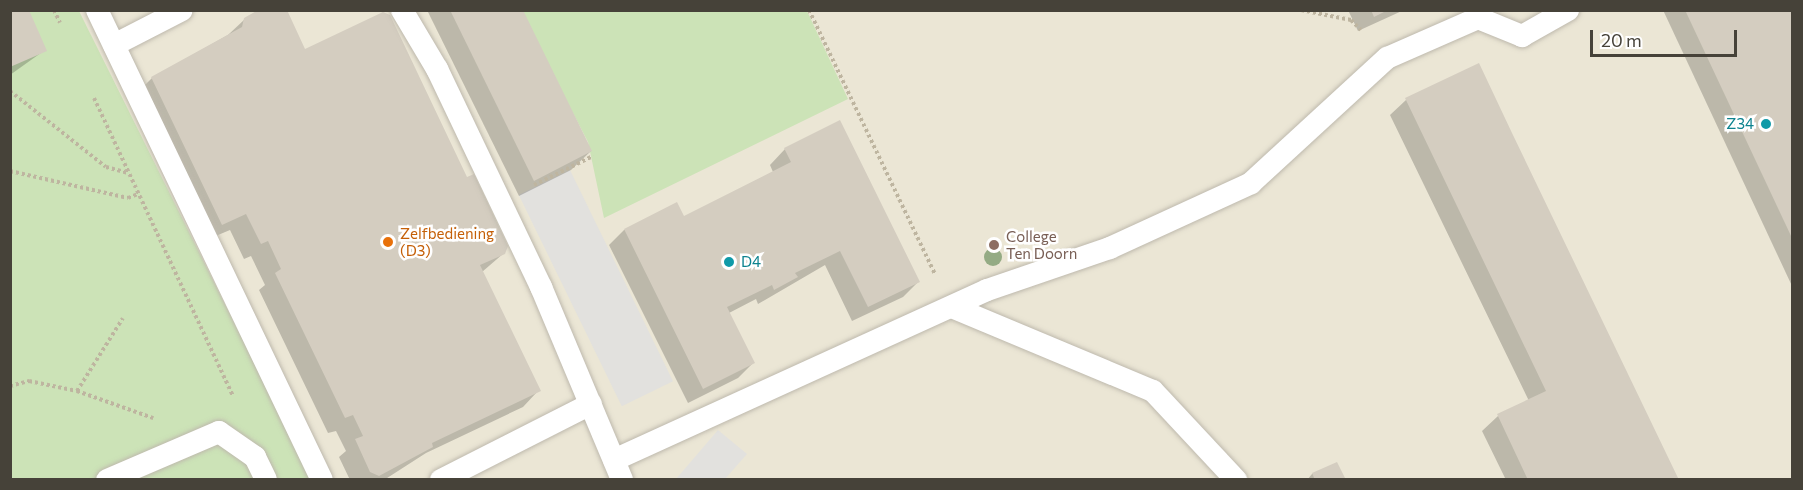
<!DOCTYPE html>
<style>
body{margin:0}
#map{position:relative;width:1803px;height:490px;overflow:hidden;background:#f3f1ea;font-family:Commissioner,sans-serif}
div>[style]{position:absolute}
.education>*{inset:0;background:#ebe6d5;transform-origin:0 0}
.green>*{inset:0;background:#cce3b7}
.parking>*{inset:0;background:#e2e1de;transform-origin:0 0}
.shadow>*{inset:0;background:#0003}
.building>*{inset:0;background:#d4cdc0}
.path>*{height:4px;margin-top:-2px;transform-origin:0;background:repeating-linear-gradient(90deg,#beb5a0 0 3px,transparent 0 6px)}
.roads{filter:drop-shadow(0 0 2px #beb9ad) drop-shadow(0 0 2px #beb9ad)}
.lane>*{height:22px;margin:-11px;padding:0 11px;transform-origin:11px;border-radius:11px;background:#fff}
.trees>*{width:18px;height:18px;margin:-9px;border-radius:50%;background:#94ab84}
.dots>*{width:16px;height:16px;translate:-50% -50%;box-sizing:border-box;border:3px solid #fff;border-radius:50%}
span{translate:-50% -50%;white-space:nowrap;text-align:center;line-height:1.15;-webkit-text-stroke:5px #fff;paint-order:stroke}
.culture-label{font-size:15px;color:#0d838f}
.right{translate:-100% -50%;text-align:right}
.left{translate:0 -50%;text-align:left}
.food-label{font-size:15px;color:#c56008}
.education-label{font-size:15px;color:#785e54}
.frame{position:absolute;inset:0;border:12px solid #464239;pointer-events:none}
.scale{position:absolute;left:1590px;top:30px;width:147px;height:27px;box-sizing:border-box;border:3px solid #464239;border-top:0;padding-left:8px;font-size:18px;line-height:21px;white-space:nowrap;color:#464239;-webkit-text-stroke:4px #fff;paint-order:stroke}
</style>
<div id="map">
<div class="education">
<i style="left:79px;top:11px;width:1713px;height:523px"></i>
</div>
<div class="green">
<i style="clip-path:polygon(10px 11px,79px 11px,312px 479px,11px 479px)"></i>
<i style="clip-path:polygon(520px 11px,807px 11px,848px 99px,604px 218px,588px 142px)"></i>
</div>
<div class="parking">
<i style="left:570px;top:170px;width:235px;height:57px;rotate:64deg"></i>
<i style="clip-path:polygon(718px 430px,747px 454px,725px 479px,676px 479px)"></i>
</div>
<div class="shadow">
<i style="clip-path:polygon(10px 10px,45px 50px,10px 75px)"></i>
<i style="clip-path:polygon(427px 10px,521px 10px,591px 151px,571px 170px,519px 196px)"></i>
<i style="clip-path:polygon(1348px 10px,1404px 10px,1358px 31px)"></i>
<i style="clip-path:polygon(1663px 10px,1792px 10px,1792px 286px)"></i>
<i style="clip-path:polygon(245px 19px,305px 52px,466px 179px,504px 253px,482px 272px,537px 392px,523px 407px,426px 453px,384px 480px,350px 480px,339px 457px,346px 451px,336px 431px,328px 433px,259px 290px,265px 285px,251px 256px,244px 259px,230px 230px,206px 240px,136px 94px,152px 78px,228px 35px)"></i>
<i style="clip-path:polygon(1475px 66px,1674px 480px,1506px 480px,1482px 431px,1498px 416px,1529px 401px,1390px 115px,1406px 100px)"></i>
<i style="clip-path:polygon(785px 149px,918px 282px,903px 297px,852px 321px,825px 265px,758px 304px,756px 299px,729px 313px,753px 363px,738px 378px,688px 403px,609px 245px,624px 230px,683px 218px,773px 172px,770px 165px)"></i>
<i style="clip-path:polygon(1336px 464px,1345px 480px,1307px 480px,1312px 474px)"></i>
</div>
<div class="building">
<i style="clip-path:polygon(10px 10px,29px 10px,47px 51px,10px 67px)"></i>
<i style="clip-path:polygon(258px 10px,287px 10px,305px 49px,383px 12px,390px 15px,467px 177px,474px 174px,508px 246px,505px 254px,480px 265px,541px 391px,432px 443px,433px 447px,379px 476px,370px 472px,355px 439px,363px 436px,353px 415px,345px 418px,275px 273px,281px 269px,268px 241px,261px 244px,246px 214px,222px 225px,151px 77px,242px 27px,244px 18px)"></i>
<i style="clip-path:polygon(450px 10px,523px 10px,592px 151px,534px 181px)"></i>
<i style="clip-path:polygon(1371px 10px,1388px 10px,1374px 17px)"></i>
<i style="clip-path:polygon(1685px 10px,1792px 10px,1792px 238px)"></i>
<i style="clip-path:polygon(1479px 63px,1512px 133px,1679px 480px,1528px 480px,1497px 414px,1546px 391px,1405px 98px)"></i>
<i style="clip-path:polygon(840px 120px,920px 282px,868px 307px,840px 251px,795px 273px,798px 277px,774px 290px,772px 285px,727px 307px,755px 363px,703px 389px,624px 229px,677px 202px,684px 216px,791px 162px,784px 148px)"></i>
<i style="clip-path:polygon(1337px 462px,1346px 480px,1315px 480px,1312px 473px)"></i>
</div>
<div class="path">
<i style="left:54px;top:10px;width:14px;rotate:65deg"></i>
<i style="left:809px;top:10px;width:293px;rotate:64.5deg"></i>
<i style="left:1301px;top:10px;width:51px;rotate:11.3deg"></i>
<i style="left:1351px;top:20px;width:14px;rotate:45deg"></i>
<i style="left:10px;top:91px;width:122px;rotate:38.4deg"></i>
<i style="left:106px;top:167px;width:23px;rotate:15deg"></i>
<i style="left:94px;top:98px;width:329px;rotate:65deg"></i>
<i style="left:10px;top:171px;width:121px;rotate:12.9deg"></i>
<i style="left:128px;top:198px;width:11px;rotate:-22deg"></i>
<i style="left:534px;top:185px;width:66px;rotate:-26.2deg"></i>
<i style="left:10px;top:386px;width:20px;rotate:-15deg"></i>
<i style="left:29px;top:381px;width:49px;rotate:11.8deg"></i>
<i style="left:77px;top:391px;width:81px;rotate:19.6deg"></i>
<i style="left:77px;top:391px;width:86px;rotate:-57.8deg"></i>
</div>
<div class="roads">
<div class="lane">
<i style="left:97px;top:10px;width:521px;rotate:64.42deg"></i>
<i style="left:402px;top:10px;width:69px;rotate:59.3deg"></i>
<i style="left:437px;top:69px;width:242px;rotate:64.5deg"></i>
<i style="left:541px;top:287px;width:209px;rotate:67.2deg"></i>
<i style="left:114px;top:45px;width:76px;rotate:-27.2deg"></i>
<i style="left:952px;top:307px;width:218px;rotate:22.7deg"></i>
<i style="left:1153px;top:391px;width:122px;rotate:47deg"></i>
<i style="left:614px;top:460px;width:410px;rotate:-24.5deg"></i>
<i style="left:987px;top:290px;width:130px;rotate:-18.9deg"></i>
<i style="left:1110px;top:248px;width:155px;rotate:-24.7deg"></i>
<i style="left:1251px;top:183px;width:185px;rotate:-42.6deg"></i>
<i style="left:1387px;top:58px;width:99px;rotate:-23.7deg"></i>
<i style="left:1478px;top:18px;width:48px;rotate:22.2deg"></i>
<i style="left:1522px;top:36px;width:53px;rotate:-29.5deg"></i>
<i style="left:107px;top:480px;width:122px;rotate:-23.2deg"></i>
<i style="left:219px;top:432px;width:44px;rotate:34.8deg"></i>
<i style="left:255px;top:457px;width:25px;rotate:64deg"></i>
<i style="left:441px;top:480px;width:168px;rotate:-26.9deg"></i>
</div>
</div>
<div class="trees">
<i style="left:993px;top:257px"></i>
</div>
<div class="dots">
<i style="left:1766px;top:124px;background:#0f9aa8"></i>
<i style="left:388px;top:242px;background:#e8710a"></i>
<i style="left:994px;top:245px;background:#8d6e63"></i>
<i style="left:729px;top:262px;background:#0f9aa8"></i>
</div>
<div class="culture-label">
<span class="right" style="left:1754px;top:124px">Z34</span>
<span class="left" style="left:741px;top:262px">D4</span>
</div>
<div class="food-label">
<span class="left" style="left:400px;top:242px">Zelfbediening<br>(D3)</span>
</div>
<div class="education-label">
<span class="left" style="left:1006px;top:245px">College<br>Ten Doorn</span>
</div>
<div class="frame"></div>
<div class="scale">20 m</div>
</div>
